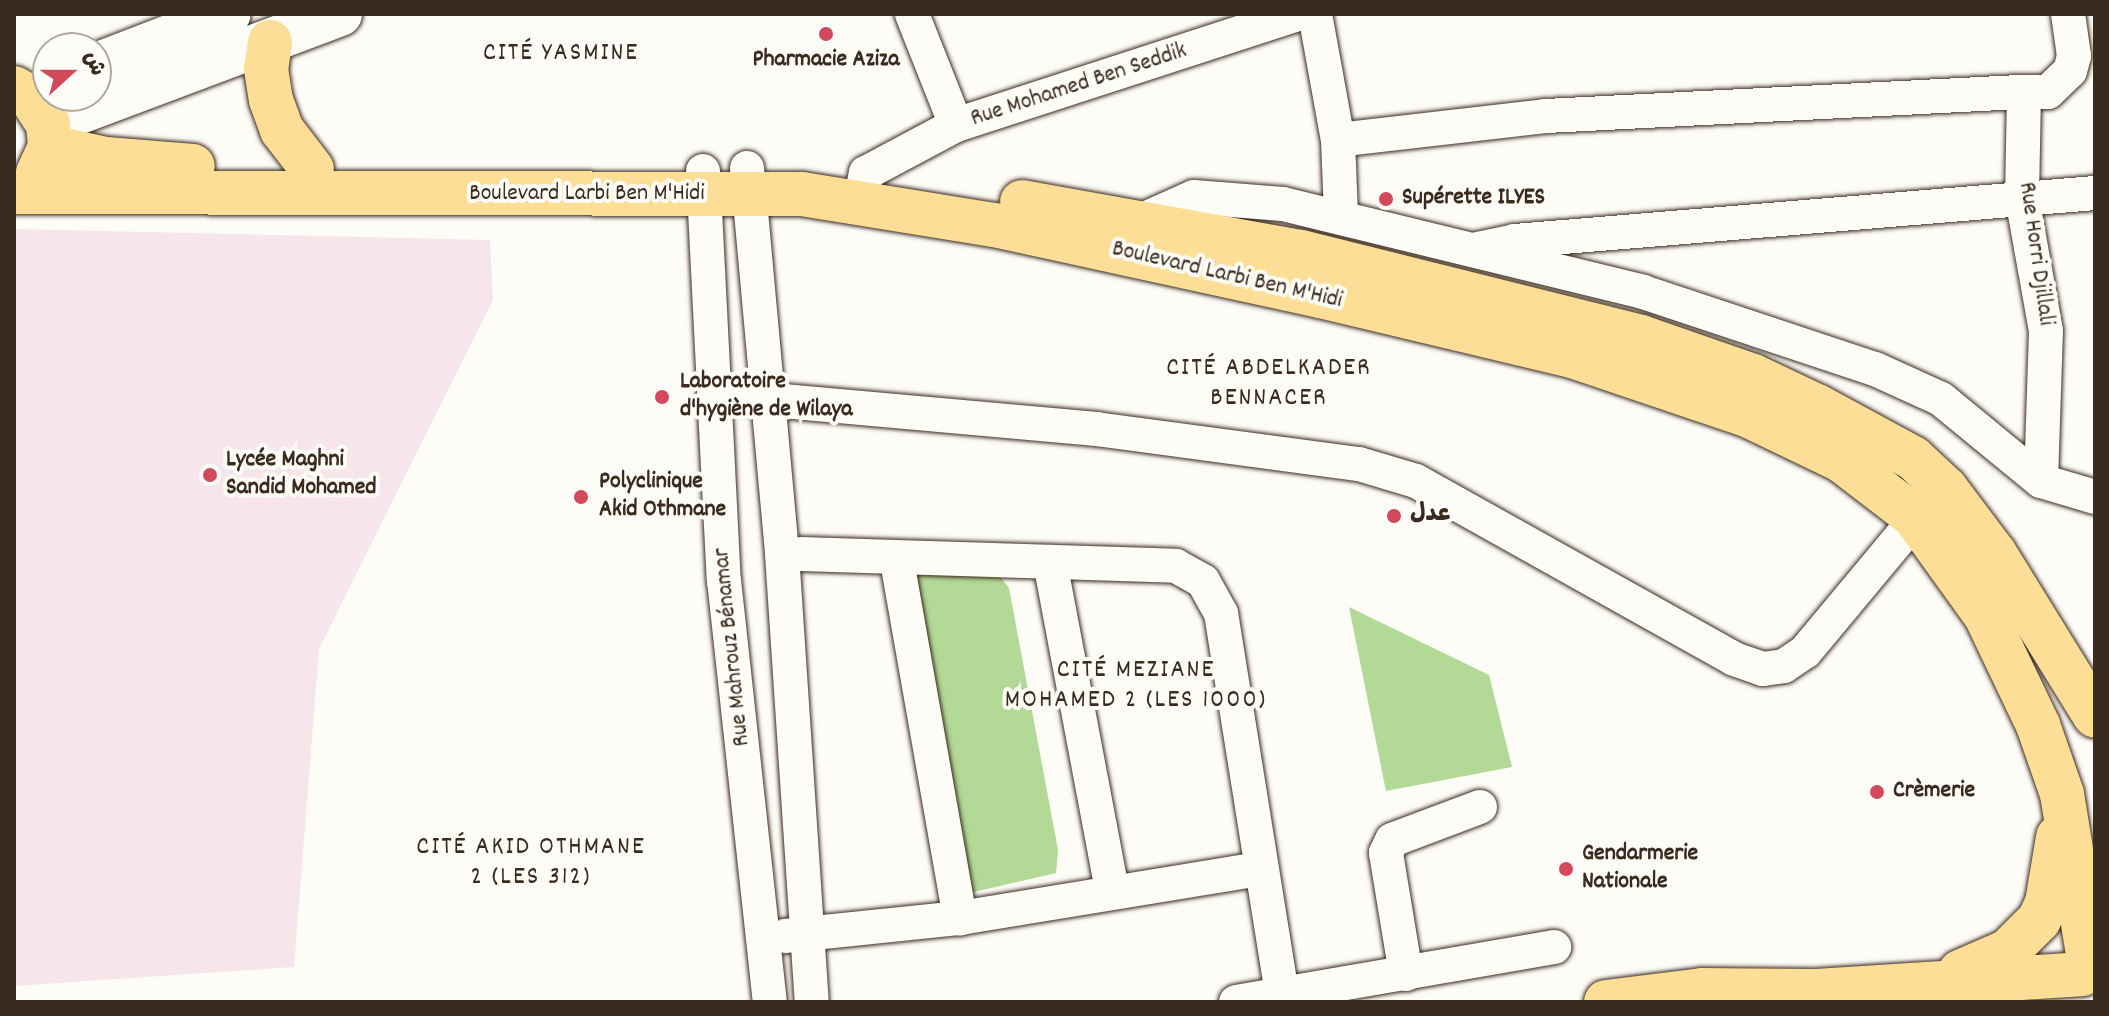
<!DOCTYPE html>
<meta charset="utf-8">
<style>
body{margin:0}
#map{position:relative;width:2109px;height:1016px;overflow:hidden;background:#fdfcf7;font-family:Dekko,"Playpen Sans Arabic",sans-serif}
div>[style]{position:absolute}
.built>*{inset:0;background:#f6e6ec}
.green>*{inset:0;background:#b2d995}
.roads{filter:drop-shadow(0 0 2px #3b2a1e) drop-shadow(0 0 2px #3b2a1e)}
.minor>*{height:34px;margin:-17px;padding:0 17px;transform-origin:17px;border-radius:17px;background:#fdfcf7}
.secondary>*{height:44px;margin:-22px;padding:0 22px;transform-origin:22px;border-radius:22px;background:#fdfcf7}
.primary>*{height:44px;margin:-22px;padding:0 22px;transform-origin:22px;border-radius:22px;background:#fcde96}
.dots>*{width:22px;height:22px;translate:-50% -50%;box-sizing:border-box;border:4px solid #fdfcf7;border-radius:50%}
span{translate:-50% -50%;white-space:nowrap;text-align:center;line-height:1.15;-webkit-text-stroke:8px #fdfcf7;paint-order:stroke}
.poi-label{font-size:24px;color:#3b2a1e;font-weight:700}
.left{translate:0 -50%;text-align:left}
.street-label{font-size:24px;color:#3b2a1e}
.neighbourhood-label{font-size:26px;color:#3b2a1e;letter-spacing:2px}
.frame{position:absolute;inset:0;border:16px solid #3b2a1e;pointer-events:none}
.north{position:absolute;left:32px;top:32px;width:80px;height:80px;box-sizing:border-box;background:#fdfcf7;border:2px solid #afa8a0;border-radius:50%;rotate:69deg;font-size:22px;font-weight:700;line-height:32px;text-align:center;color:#3b2a1e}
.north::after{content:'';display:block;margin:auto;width:28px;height:36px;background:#d1495b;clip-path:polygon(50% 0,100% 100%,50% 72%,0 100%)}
</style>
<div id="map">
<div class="built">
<i style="clip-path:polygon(14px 229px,490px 240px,493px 300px,319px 649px,294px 967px,14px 986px)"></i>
</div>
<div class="green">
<i style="clip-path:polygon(917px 574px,998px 574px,1009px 588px,1058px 850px,1056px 873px,974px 892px,959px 882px,906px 587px)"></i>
<i style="clip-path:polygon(1349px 607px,1489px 675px,1512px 767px,1386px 791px)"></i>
</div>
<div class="roads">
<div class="minor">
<i style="left:912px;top:14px;width:119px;rotate:68.4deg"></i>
<i style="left:1315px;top:14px;width:128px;rotate:79.7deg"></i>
<i style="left:1338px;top:140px;width:74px;rotate:87.7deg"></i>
<i style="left:1338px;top:140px;width:209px;rotate:-6.6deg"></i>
<i style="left:1546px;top:116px;width:479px;rotate:-2.9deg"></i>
<i style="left:747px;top:168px;width:388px;rotate:84.8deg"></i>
<i style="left:782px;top:554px;width:449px;rotate:86.2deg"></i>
<i style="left:703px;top:171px;width:410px;rotate:87.1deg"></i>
<i style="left:724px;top:580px;width:424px;rotate:83.8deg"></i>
<i style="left:860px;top:203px;width:31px;rotate:-79deg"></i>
<i style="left:866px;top:173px;width:102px;rotate:-28.1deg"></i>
<i style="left:956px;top:125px;width:360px;rotate:-18deg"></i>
<i style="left:1138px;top:222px;width:61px;rotate:-24.1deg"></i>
<i style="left:1194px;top:197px;width:89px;rotate:4.5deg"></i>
<i style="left:1283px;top:204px;width:371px;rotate:13.7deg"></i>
<i style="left:1643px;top:292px;width:244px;rotate:18.4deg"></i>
<i style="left:1875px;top:369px;width:72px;rotate:24.4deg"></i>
<i style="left:1941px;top:399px;width:129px;rotate:39.4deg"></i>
<i style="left:2041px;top:481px;width:56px;rotate:16.5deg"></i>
<i style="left:1478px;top:249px;width:38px;rotate:-12deg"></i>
<i style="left:1515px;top:241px;width:582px;rotate:-4.73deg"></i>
<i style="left:716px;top:395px;width:382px;rotate:5.1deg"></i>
<i style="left:1096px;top:429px;width:265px;rotate:7.6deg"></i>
<i style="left:1359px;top:464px;width:59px;rotate:16.6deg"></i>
<i style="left:1416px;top:481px;width:364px;rotate:29.2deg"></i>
<i style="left:1734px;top:659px;width:31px;rotate:19deg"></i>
<i style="left:1763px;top:669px;width:21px;rotate:-8deg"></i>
<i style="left:1784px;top:666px;width:25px;rotate:-34deg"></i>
<i style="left:1805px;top:652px;width:195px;rotate:-50.2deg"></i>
<i style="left:2041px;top:481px;width:150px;rotate:-88.1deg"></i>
<i style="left:2046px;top:331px;width:135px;rotate:-100.2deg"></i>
<i style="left:2022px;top:198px;width:106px;rotate:-88.9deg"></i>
<i style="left:2024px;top:92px;width:24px"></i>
<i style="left:2048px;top:92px;width:30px;rotate:-44deg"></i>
<i style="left:2070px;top:71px;width:16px;rotate:-75deg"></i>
<i style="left:2074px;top:56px;width:42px;rotate:-98.1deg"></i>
<i style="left:801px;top:554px;width:375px;rotate:1.8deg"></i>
<i style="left:1176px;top:566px;width:31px;rotate:29deg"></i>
<i style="left:1203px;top:581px;width:37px;rotate:61deg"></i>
<i style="left:1221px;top:613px;width:386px;rotate:80.9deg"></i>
<i style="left:897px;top:561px;width:363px;rotate:80deg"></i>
<i style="left:1050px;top:562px;width:334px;rotate:79.3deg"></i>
<i style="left:785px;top:936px;width:176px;rotate:-5.9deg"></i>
<i style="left:960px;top:918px;width:304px;rotate:-9.3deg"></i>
<i style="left:1406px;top:974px;width:123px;rotate:-99.4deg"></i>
<i style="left:1386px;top:853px;width:14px;rotate:-65deg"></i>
<i style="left:1392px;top:840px;width:94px;rotate:-20.6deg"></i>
<i style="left:1236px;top:1002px;width:323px;rotate:-9.8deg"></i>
</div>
<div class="secondary">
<i style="left:96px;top:65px;width:142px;rotate:-21deg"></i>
<i style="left:48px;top:124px;width:312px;rotate:-20.6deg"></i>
</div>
<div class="primary">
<i style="left:270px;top:42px;width:27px;rotate:98deg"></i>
<i style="left:266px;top:69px;width:31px;rotate:81deg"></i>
<i style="left:271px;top:100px;width:32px;rotate:70deg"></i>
<i style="left:282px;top:130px;width:49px;rotate:52.4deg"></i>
<i style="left:14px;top:88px;width:20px;rotate:30deg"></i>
<i style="left:31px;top:98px;width:31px;rotate:57deg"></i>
<i style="left:48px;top:124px;width:23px;rotate:85deg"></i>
<i style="left:50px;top:147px;width:29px;rotate:115deg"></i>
<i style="left:50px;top:147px;width:57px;rotate:12.1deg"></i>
<i style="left:106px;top:159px;width:87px;rotate:4.6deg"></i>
<i style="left:14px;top:192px;width:788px;rotate:0.15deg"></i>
<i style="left:802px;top:194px;width:194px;rotate:9.2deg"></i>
<i style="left:994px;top:225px;width:334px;rotate:12.3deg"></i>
<i style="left:1320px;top:296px;width:259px;rotate:13.4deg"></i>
<i style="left:1572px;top:356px;width:187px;rotate:18.7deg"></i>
<i style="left:1749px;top:416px;width:102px;rotate:25.6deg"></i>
<i style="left:1841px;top:460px;width:92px;rotate:37.5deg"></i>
<i style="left:1914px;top:516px;width:123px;rotate:54.2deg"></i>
<i style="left:1986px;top:616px;width:121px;rotate:64.5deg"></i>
<i style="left:2038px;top:725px;width:73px;rotate:70.8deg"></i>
<i style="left:2062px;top:794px;width:168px;rotate:80.8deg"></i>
<i style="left:1022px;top:202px;width:283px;rotate:10.2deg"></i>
<i style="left:1301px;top:252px;width:350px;rotate:14deg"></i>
<i style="left:1641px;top:337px;width:119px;rotate:19.2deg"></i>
<i style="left:1753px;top:376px;width:73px;rotate:25.2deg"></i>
<i style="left:1819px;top:407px;width:107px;rotate:28.5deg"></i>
<i style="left:1913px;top:458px;width:45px;rotate:43.2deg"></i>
<i style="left:1946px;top:489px;width:81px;rotate:53deg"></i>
<i style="left:1995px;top:554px;width:190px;rotate:58.3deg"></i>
<i style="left:1960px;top:972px;width:52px;rotate:-23.6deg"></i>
<i style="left:2008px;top:951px;width:44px;rotate:-45deg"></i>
<i style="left:2039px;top:920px;width:19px;rotate:-65deg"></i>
<i style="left:2047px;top:903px;width:67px;rotate:-80.5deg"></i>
<i style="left:1606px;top:1002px;width:97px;rotate:-7.1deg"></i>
<i style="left:1702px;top:990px;width:112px;rotate:0.5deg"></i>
<i style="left:1814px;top:991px;width:269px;rotate:-3.6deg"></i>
</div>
</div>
<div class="dots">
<i style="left:826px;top:34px;background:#d1495b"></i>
<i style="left:1386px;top:199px;background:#d1495b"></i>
<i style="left:662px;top:397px;background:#d1495b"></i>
<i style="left:210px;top:475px;background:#d1495b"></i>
<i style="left:581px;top:497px;background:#d1495b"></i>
<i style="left:1394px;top:516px;background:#d1495b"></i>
<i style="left:1877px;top:792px;background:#d1495b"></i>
<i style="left:1566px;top:869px;background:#d1495b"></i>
</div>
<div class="poi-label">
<span style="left:826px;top:61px">Pharmacie Aziza</span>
<span class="left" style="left:1402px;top:199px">Supérette ILYES</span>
<span class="left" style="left:680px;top:397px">Laboratoire<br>d'hygiène de Wilaya</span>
<span class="left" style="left:226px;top:475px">Lycée Maghni<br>Sandid Mohamed</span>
<span class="left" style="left:599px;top:497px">Polyclinique<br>Akid Othmane</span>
<span class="left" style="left:1410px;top:516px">عدل</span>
<span class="left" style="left:1893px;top:792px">Crèmerie</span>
<span class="left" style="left:1582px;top:869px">Gendarmerie<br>Nationale</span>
</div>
<div class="street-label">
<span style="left:1079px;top:86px;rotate:-18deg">Rue Mohamed Ben Seddik</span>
<span style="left:587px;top:195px">Boulevard Larbi Ben M'Hidi</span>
<span style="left:2035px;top:254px;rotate:82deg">Rue Horri Djillali</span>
<span style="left:1227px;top:276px;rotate:13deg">Boulevard Larbi Ben M'Hidi</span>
<span style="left:733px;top:647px;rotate:-96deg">Rue Mahrouz Bénamar</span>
</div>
<div class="neighbourhood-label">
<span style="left:561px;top:54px">CITÉ YASMINE</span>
<span style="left:1269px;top:384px">CITÉ ABDELKADER<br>BENNACER</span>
<span style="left:1136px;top:686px">CITÉ MEZIANE<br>MOHAMED 2 (LES 1000)</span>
<span style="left:531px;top:863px">CITÉ AKID OTHMANE<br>2 (LES 312)</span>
</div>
<div class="frame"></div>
<div class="north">ش</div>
</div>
